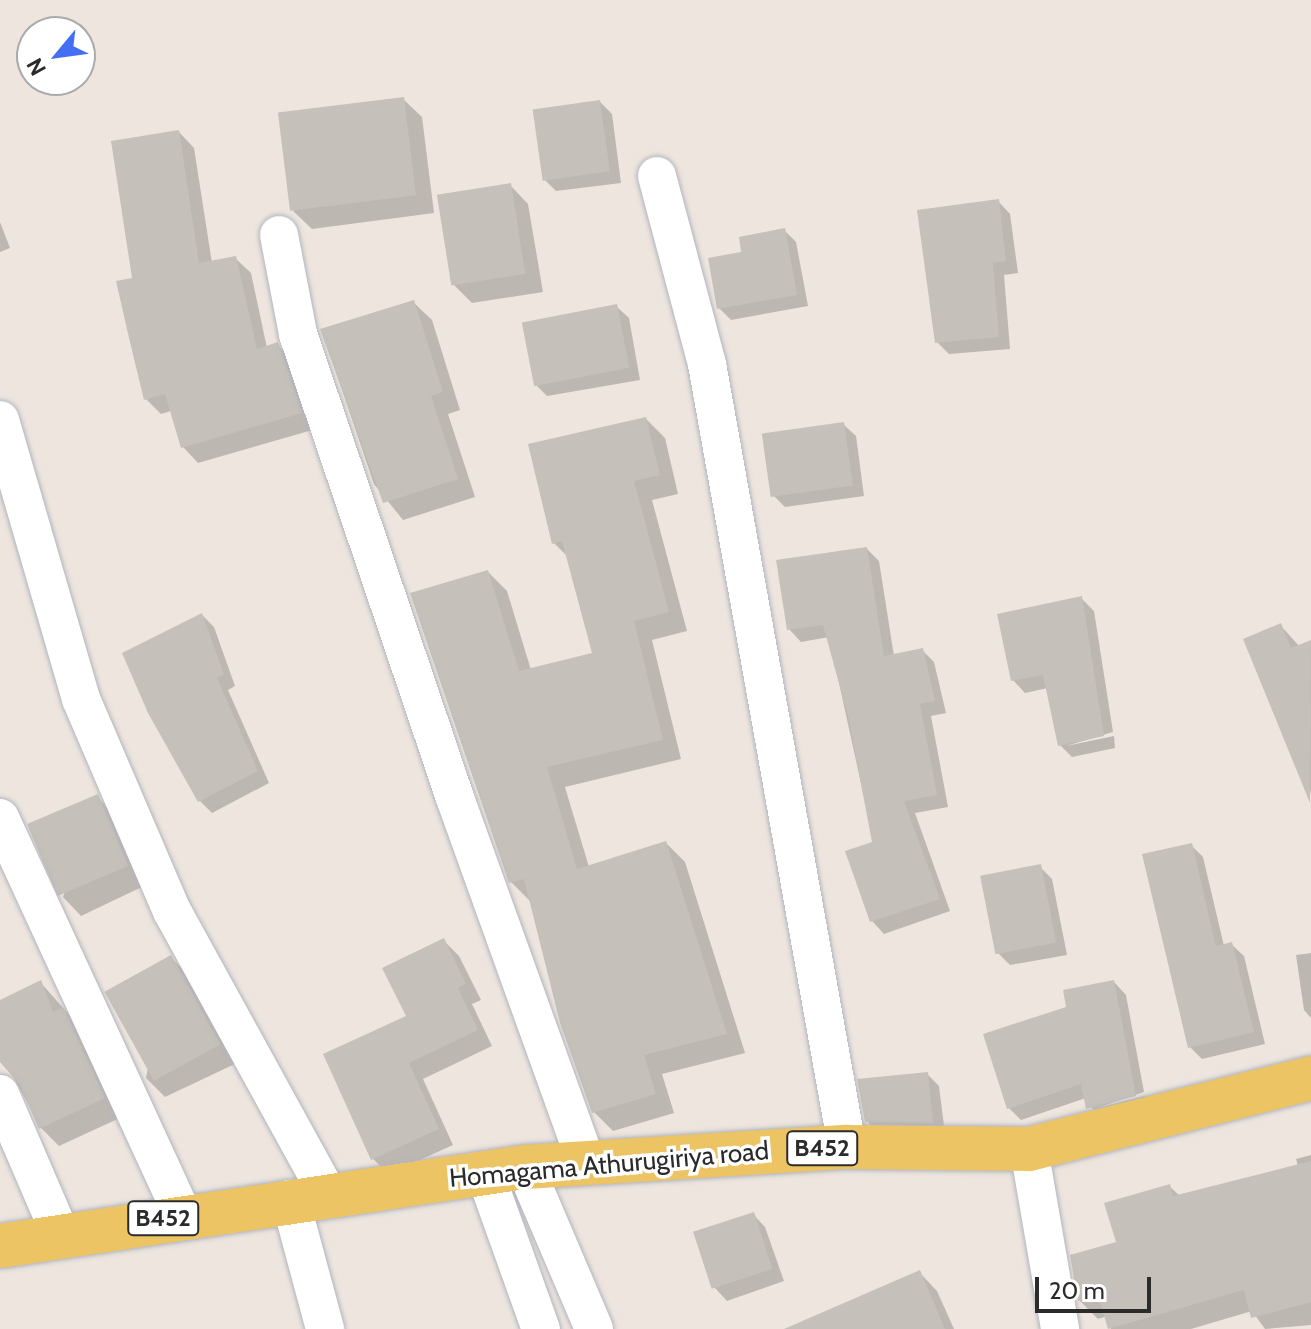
<!DOCTYPE html>
<style>
body{margin:0}
#map{position:relative;width:1311px;height:1329px;overflow:hidden;background:#ede5de;font-family:Cabin,sans-serif}
div>[style]{position:absolute}
.shadow>*{inset:0;background:#0003}
.building>*{inset:0;background:#c5c0b9;transform-origin:0 0}
.roads{filter:drop-shadow(0 0 2px #b1b5be) drop-shadow(0 0 2px #b1b5be)}
.minor>*{height:38px;margin:-19px;padding:0 19px;transform-origin:19px;border-radius:19px;background:#fff}
.major>*{height:44px;margin:-22px;padding:0 22px;transform-origin:22px;border-radius:22px;background:#ecc464}
span{translate:-50% -50%;white-space:nowrap;text-align:center;line-height:1.15;-webkit-text-stroke:7px #fff;paint-order:stroke}
.shield-label span{padding:2px 6px;background:#fff;border:2px solid;border-radius:6px;-webkit-text-stroke-width:0}
.shield-label{font-size:24px;color:#2b2b2b;font-weight:700}
.street-label{font-size:26px;color:#2b2b2b}
.north{position:absolute;left:16px;top:16px;width:80px;height:80px;box-sizing:border-box;background:#fff;border:2px solid #aaa;border-radius:50%;rotate:241deg;font-size:22px;font-weight:700;line-height:32px;text-align:center;color:#2b2b2b}
.north::after{content:'';display:block;margin:auto;width:28px;height:36px;background:#446ff4;clip-path:polygon(50% 0,100% 100%,50% 72%,0 100%)}
.scale{position:absolute;left:1035px;top:1277px;width:116px;height:36px;box-sizing:border-box;border:4px solid #2b2b2b;border-top:0;padding-left:10px;font-size:24px;line-height:28px;white-space:nowrap;color:#2b2b2b;-webkit-text-stroke:6px #fff;paint-order:stroke}
</style>
<div id="map">
<div class="shadow">
<i style="clip-path:polygon(403px 99px,422px 117px,434px 213px,312px 229px,293px 211px)"></i>
<i style="clip-path:polygon(600px 102px,612px 114px,621px 183px,556px 191px,544px 179px)"></i>
<i style="clip-path:polygon(179px 132px,194px 148px,212px 263px,235px 258px,251px 273px,267px 348px,277px 345px,293px 360px,316px 429px,198px 463px,183px 447px,171px 411px,161px 414px,146px 399px,134px 279px)"></i>
<i style="clip-path:polygon(510px 185px,528px 204px,543px 292px,472px 303px,454px 285px)"></i>
<i style="clip-path:polygon(998px 201px,1010px 214px,1018px 273px,1004px 275px,1010px 349px,949px 354px,937px 342px)"></i>
<i style="clip-path:polygon(0 222px,10px 248px,0 252px)"></i>
<i style="clip-path:polygon(784px 230px,796px 242px,808px 306px,731px 320px,719px 308px,743px 254px)"></i>
<i style="clip-path:polygon(413px 302px,432px 320px,460px 410px,448px 414px,475px 497px,403px 520px,374px 484px,322px 331px)"></i>
<i style="clip-path:polygon(616px 306px,629px 318px,640px 380px,547px 396px,535px 384px)"></i>
<i style="clip-path:polygon(646px 419px,665px 438px,678px 494px,652px 500px,687px 631px,652px 640px,681px 759px,565px 787px,589px 867px,666px 843px,685px 862px,745px 1053px,662px 1074px,674px 1113px,613px 1131px,594px 1112px,530px 901px,511px 882px,488px 572px,507px 591px,531px 670px,594px 655px,569px 558px,554px 543px)"></i>
<i style="clip-path:polygon(843px 424px,856px 436px,864px 496px,785px 507px,773px 495px)"></i>
<i style="clip-path:polygon(867px 549px,879px 561px,894px 656px,922px 650px,934px 662px,946px 713px,931px 716px,948px 807px,915px 813px,950px 911px,884px 934px,872px 921px,848px 852px,874px 843px,829px 637px,801px 642px,789px 629px)"></i>
<i style="clip-path:polygon(1081px 598px,1094px 611px,1113px 732px,1066px 746px,1114px 736px,1115px 748px,1072px 757px,1060px 745px,1048px 688px,1025px 693px,1013px 680px)"></i>
<i style="clip-path:polygon(202px 615px,214px 627px,235px 686px,228px 690px,269px 783px,212px 813px,200px 801px)"></i>
<i style="clip-path:polygon(1281px 626px,1300px 647px,1311px 643px,1311px 794px)"></i>
<i style="clip-path:polygon(97px 797px,115px 815px,146px 885px,81px 916px,63px 897px)"></i>
<i style="clip-path:polygon(1191px 845px,1203px 857px,1224px 946px,1231px 944px,1244px 956px,1265px 1044px,1202px 1059px,1190px 1047px)"></i>
<i style="clip-path:polygon(1040px 867px,1052px 879px,1067px 955px,1010px 965px,998px 953px)"></i>
<i style="clip-path:polygon(443px 940px,459px 956px,481px 1000px,472px 1004px,492px 1046px,423px 1079px,453px 1145px,389px 1174px,373px 1159px,408px 1017px)"></i>
<i style="clip-path:polygon(1311px 953px,1311px 1018px,1304px 1010px,1296px 955px)"></i>
<i style="clip-path:polygon(170px 957px,189px 975px,237px 1063px,165px 1097px,146px 1078px)"></i>
<i style="clip-path:polygon(1114px 982px,1126px 995px,1144px 1092px,1094px 1109px,1145px 1096px,1147px 1108px,1100px 1120px,1086px 1098px,1021px 1120px,1009px 1108px,1068px 1008px)"></i>
<i style="clip-path:polygon(41px 983px,81px 1028px,122px 1117px,59px 1146px,41px 1128px,0 1052px,0 1002px)"></i>
<i style="clip-path:polygon(927px 1074px,939px 1086px,945px 1134px,879px 1134px,867px 1121px)"></i>
<i style="clip-path:polygon(1311px 1155px,1311px 1325px,1265px 1329px,1252px 1311px,1191px 1329px,1111px 1329px,1107px 1316px,1098px 1319px,1079px 1300px,1118px 1243px,1169px 1186px,1180px 1196px,1298px 1166px,1296px 1159px)"></i>
<i style="clip-path:polygon(753px 1214px,765px 1227px,784px 1281px,727px 1301px,715px 1288px)"></i>
<i style="clip-path:polygon(919px 1272px,937px 1291px,954px 1329px,839px 1329px)"></i>
</div>
<div class="building">
<i style="left:404px;top:97px;width:99px;height:127px;rotate:83deg"></i>
<i style="left:600px;top:100px;width:72px;height:68px;rotate:82deg"></i>
<i style="clip-path:polygon(179px 130px,199px 263px,236px 256px,257px 349px,278px 342px,302px 413px,181px 448px,165px 394px,144px 400px,129px 338px,116px 281px,132px 278px,111px 141px)"></i>
<i style="left:511px;top:183px;width:92px;height:75px;rotate:81deg"></i>
<i style="clip-path:polygon(999px 199px,1006px 261px,993px 263px,999px 337px,935px 343px,917px 210px)"></i>
<i style="clip-path:polygon(785px 228px,797px 295px,717px 309px,708px 258px,741px 252px,739px 237px)"></i>
<i style="clip-path:polygon(414px 300px,443px 392px,431px 396px,458px 479px,383px 503px,320px 329px)"></i>
<i style="left:617px;top:304px;width:65px;height:97px;rotate:79deg"></i>
<i style="clip-path:polygon(646px 417px,660px 475px,634px 481px,669px 612px,634px 621px,663px 740px,547px 767px,577px 869px,666px 841px,727px 1034px,644px 1055px,656px 1094px,592px 1113px,560px 1023px,524px 879px,509px 883px,410px 593px,488px 570px,519px 671px,592px 653px,562px 541px,552px 544px,528px 444px)"></i>
<i style="left:844px;top:422px;width:64px;height:83px;rotate:82deg"></i>
<i style="clip-path:polygon(867px 547px,884px 656px,923px 648px,935px 701px,920px 704px,937px 795px,904px 801px,940px 899px,870px 922px,845px 851px,872px 842px,849px 720px,823px 625px,787px 630px,776px 560px)"></i>
<i style="clip-path:polygon(1082px 596px,1104px 736px,1058px 746px,1043px 675px,1011px 681px,997px 614px)"></i>
<i style="clip-path:polygon(202px 613px,224px 674px,217px 678px,258px 771px,198px 802px,148px 713px,122px 653px)"></i>
<i style="clip-path:polygon(1281px 623px,1291px 648px,1311px 640px,1310px 803px,1243px 639px)"></i>
<i style="left:98px;top:794px;width:78px;height:77px;rotate:67deg"></i>
<i style="clip-path:polygon(1192px 843px,1216px 946px,1232px 942px,1254px 1032px,1188px 1048px,1142px 854px)"></i>
<i style="left:1041px;top:864px;width:80px;height:62px;rotate:79deg"></i>
<i style="clip-path:polygon(444px 938px,466px 984px,458px 988px,478px 1030px,409px 1063px,439px 1129px,371px 1160px,323px 1054px,406px 1016px,382px 968px)"></i>
<i style="left:171px;top:955px;width:102px;height:76px;rotate:61deg"></i>
<i style="clip-path:polygon(41px 980px,53px 1012px,63px 1007px,105px 1098px,39px 1129px,20px 1085px,0 1062px,0 1000px)"></i>
<i style="clip-path:polygon(1114px 980px,1136px 1096px,1086px 1109px,1081px 1084px,1007px 1109px,983px 1034px,1066px 1007px,1063px 990px)"></i>
<i style="clip-path:polygon(928px 1072px,933px 1123px,865px 1122px,857px 1079px)"></i>
<i style="clip-path:polygon(1311px 1161px,1311px 1302px,1251px 1318px,1244px 1290px,1108px 1329px,1098px 1295px,1078px 1301px,1070px 1255px,1116px 1242px,1104px 1203px,1170px 1184px,1173px 1196px)"></i>
<i style="left:754px;top:1212px;width:60px;height:64px;rotate:72deg"></i>
<i style="clip-path:polygon(920px 1270px,945px 1329px,784px 1329px)"></i>
</div>
<div class="roads">
<div class="minor">
<i style="left:657px;top:176px;width:195px;rotate:75.1deg"></i>
<i style="left:707px;top:364px;width:795px;rotate:79.86deg"></i>
<i style="left:279px;top:235px;width:101px;rotate:79.1deg"></i>
<i style="left:298px;top:334px;width:490px;rotate:71.3deg"></i>
<i style="left:455px;top:798px;width:386px;rotate:70.2deg"></i>
<i style="left:0;top:420px;width:291px;rotate:73.8deg"></i>
<i style="left:81px;top:699px;width:231px;rotate:66.8deg"></i>
<i style="left:172px;top:911px;width:322px;rotate:61.2deg"></i>
<i style="left:0;top:818px;width:437px;rotate:65.3deg"></i>
<i style="left:0;top:1094px;width:151px;rotate:66.7deg"></i>
<i style="left:1029px;top:1149px;width:183px;rotate:80.2deg"></i>
<i style="left:525px;top:1167px;width:176px;rotate:66.9deg"></i>
<i style="left:485px;top:1173px;width:166px;rotate:70.3deg"></i>
<i style="left:290px;top:1199px;width:135px;rotate:74.9deg"></i>
</div>
<div class="major">
<i style="left:0;top:1246px;width:531px;rotate:-8.56deg"></i>
<i style="left:525px;top:1167px;width:323px;rotate:-3.6deg"></i>
<i style="left:847px;top:1147px;width:182px;rotate:0.6deg"></i>
<i style="left:1029px;top:1149px;width:291px;rotate:-14.1deg"></i>
</div>
</div>
<div class="shield-label">
<span style="left:822px;top:1148px">B452</span>
<span style="left:163px;top:1218px">B452</span>
</div>
<div class="street-label">
<span style="left:609px;top:1165px;rotate:-5deg">Homagama Athurugiriya road</span>
</div>
<div class="north">N</div>
<div class="scale">20 m</div>
</div>
